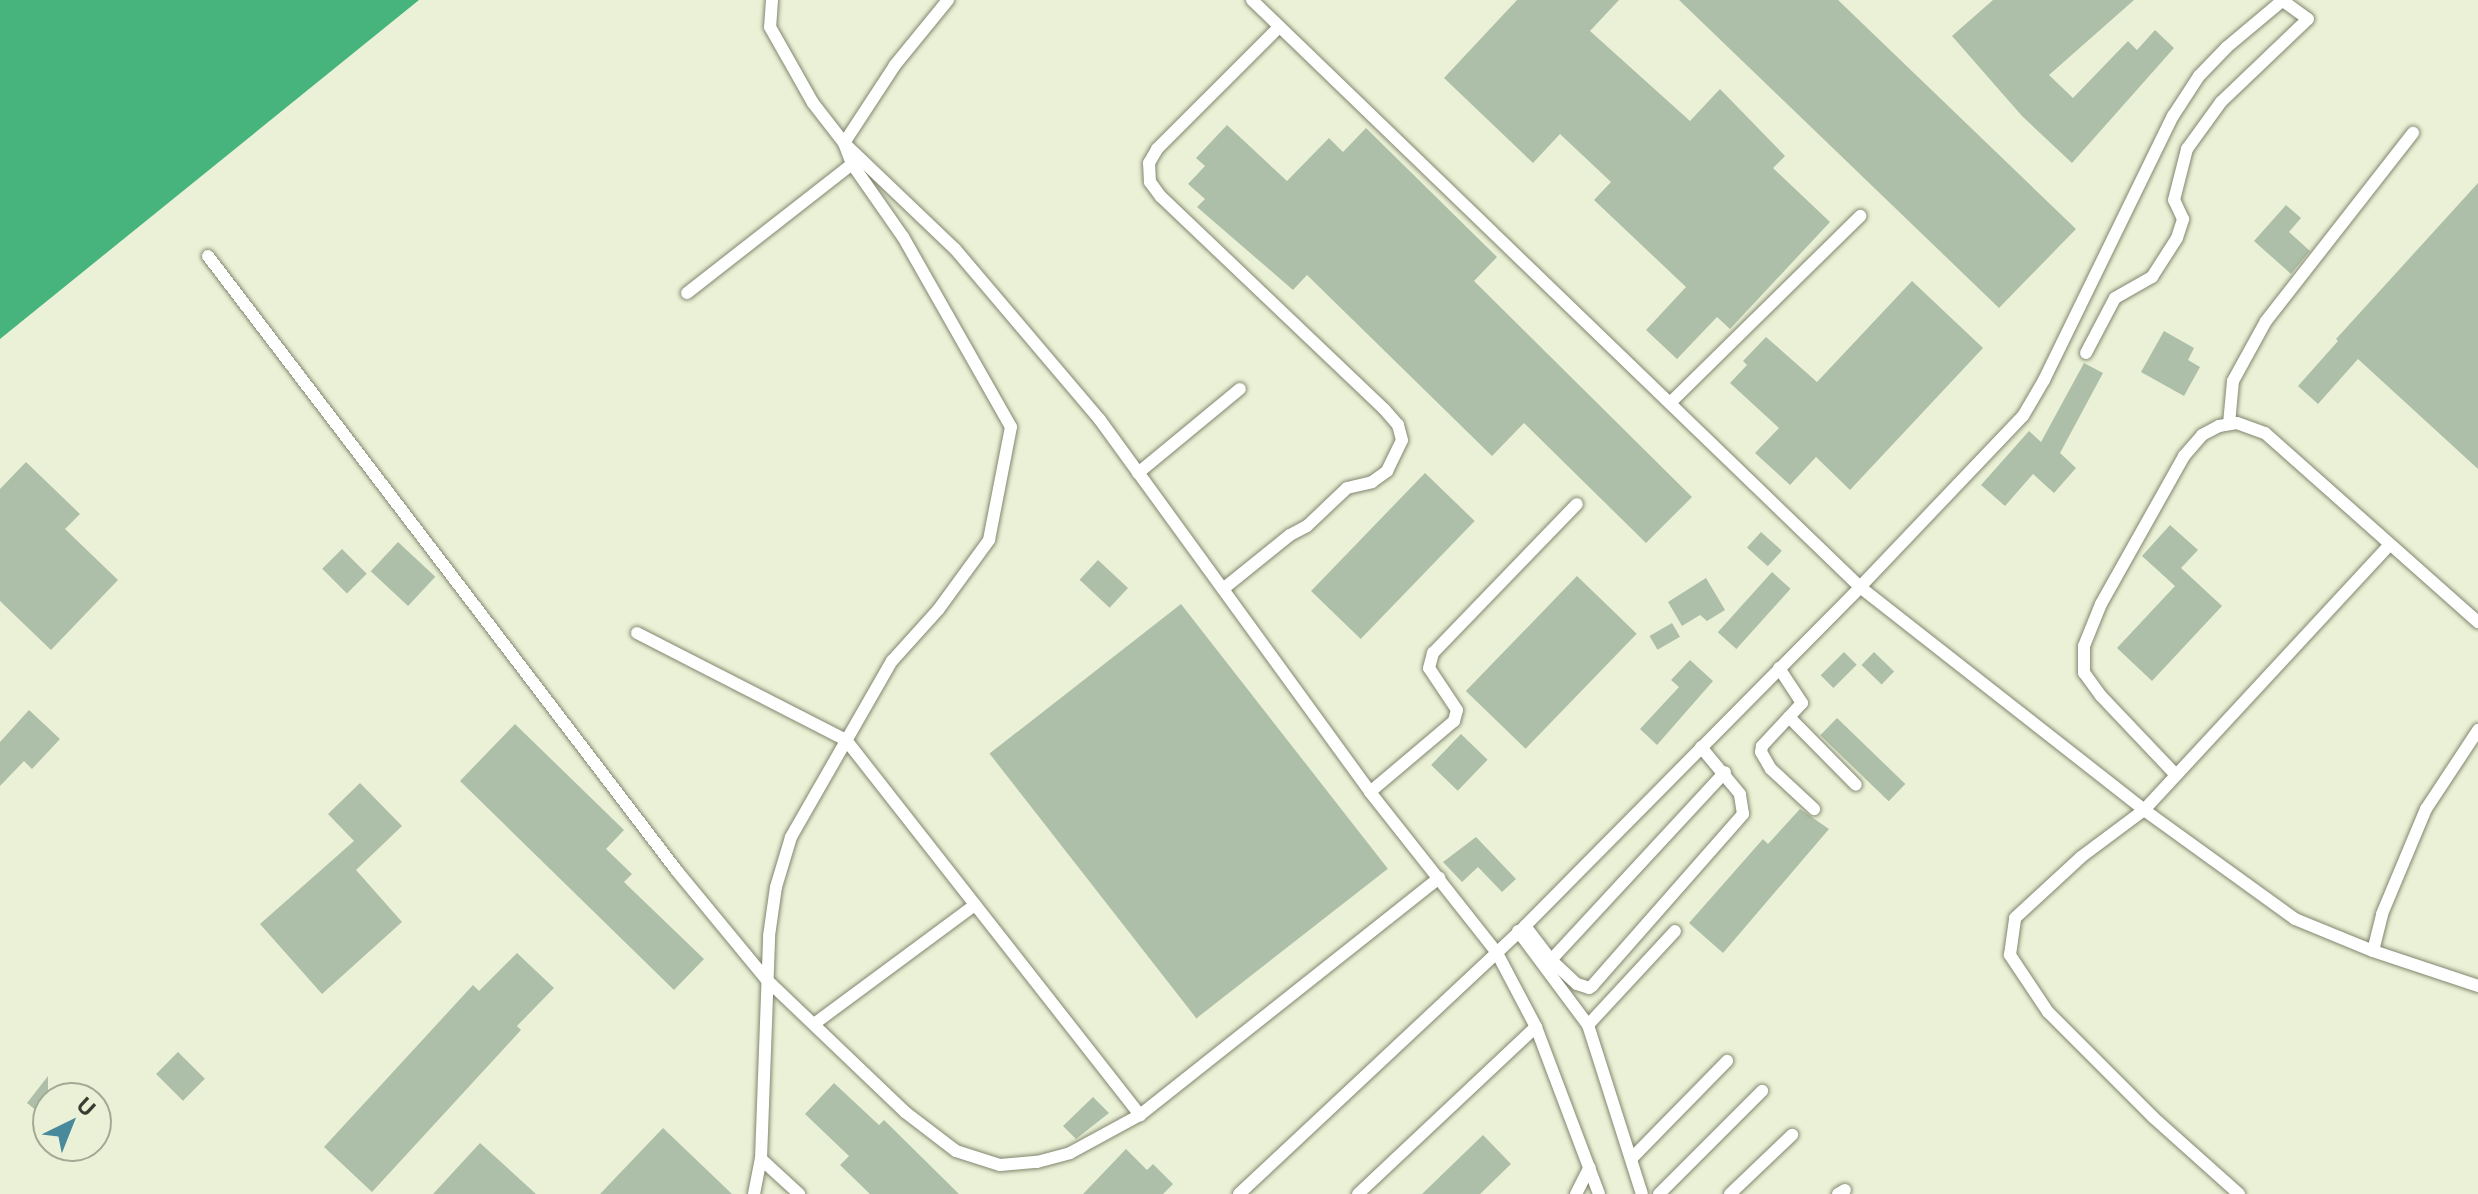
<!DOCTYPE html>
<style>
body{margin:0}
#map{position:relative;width:2478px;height:1194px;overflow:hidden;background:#eaf1d6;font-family:"Open Sans",sans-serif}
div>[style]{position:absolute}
.water>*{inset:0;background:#47b47d}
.building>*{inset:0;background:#aebfa9;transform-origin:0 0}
.roads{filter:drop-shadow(0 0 2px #81876f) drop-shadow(0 0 2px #81876f)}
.lane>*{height:12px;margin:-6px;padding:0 6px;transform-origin:6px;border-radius:6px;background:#fff}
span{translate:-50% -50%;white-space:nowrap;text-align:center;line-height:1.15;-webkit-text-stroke:8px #eaf1d6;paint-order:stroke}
.north{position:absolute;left:32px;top:1082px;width:80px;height:80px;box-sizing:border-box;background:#eaf1d6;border:2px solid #a3a994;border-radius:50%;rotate:43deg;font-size:22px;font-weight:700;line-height:32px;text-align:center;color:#393c31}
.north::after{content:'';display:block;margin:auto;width:28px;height:36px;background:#488a9b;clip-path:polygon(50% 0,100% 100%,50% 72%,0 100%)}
</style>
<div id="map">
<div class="water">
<i style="clip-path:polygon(0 0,419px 0,0 339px)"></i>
</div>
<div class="building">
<i style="clip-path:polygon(1517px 0,1619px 0,1590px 31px,1690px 121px,1720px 89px,1785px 156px,1773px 168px,1830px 222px,1730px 329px,1717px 317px,1677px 359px,1646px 330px,1686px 287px,1594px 200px,1611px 182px,1560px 134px,1533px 163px,1444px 78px)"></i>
<i style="clip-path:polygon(1679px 0,1838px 0,2076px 229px,1999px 308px)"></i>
<i style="clip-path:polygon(1993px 0,2134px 0,2049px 75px,2073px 98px,2128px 41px,2137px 50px,2155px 30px,2174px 48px,2072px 163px,2022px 116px,1952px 36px)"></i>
<i style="clip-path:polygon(1227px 125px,1287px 181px,1329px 138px,1343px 152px,1366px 128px,1497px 257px,1474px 281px,1692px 497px,1646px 543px,1524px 423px,1492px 456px,1307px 275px,1293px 290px,1197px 207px,1205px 199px,1188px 184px,1205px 166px,1196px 158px)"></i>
<i style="clip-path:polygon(2478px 183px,2478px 469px,2358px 359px,2318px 404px,2298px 386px,2338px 341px,2336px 339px)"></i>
<i style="clip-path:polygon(2286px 205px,2301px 218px,2289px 232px,2310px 251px,2291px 274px,2254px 241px)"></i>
<i style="clip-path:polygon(1912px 281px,1983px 348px,1850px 490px,1816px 457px,1790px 485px,1755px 453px,1779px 428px,1730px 383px,1747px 365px,1743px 361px,1766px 337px,1817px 382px)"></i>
<i style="clip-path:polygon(2164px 331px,2194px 348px,2188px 360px,2200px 367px,2184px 396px,2141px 372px)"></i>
<i style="clip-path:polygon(2084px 363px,2103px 373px,2060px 453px,2076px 468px,2054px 493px,2033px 474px,2005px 506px,1981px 485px,2029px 431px,2041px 442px)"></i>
<i style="clip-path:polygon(26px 462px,80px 514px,65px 529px,118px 580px,51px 650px,0 601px,0 489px)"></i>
<i style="left:1425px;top:473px;width:69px;height:164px;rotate:44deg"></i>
<i style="clip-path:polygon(2170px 525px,2198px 550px,2181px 568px,2222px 606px,2152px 681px,2117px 648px,2175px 586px,2142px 556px)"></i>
<i style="left:1761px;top:532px;width:28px;height:21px;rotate:42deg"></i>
<i style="left:398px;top:542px;width:51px;height:40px;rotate:43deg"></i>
<i style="left:342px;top:549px;width:35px;height:28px;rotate:45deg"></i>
<i style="left:1098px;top:560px;width:41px;height:27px;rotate:43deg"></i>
<i style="left:1772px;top:572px;width:25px;height:81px;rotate:42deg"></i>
<i style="left:1577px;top:576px;width:83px;height:160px;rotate:44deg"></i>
<i style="clip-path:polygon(1706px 578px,1725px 610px,1707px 621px,1700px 615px,1682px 626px,1668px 602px)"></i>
<i style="left:1181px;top:604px;width:336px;height:243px;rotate:52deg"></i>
<i style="left:1672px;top:623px;width:16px;height:26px;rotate:60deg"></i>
<i style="left:1844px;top:652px;width:18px;height:33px;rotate:45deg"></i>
<i style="left:1874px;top:652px;width:28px;height:18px;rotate:44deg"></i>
<i style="clip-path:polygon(1690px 660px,1713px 681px,1657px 745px,1640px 729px,1679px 687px,1671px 680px)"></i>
<i style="clip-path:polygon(29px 710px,60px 739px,32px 769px,24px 761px,0 786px,0 742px)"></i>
<i style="left:1837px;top:718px;width:95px;height:24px;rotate:44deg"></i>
<i style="clip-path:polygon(515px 724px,624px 830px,606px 849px,632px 874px,624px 882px,704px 959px,674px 990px,460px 781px)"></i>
<i style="left:1461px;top:734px;width:37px;height:43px;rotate:44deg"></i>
<i style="clip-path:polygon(360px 783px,402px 826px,356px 870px,402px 922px,322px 994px,260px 924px,354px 841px,328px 814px)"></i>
<i style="clip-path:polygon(1800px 809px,1829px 829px,1723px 953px,1689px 923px,1763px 839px,1768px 844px)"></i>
<i style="clip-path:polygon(1476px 837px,1516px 879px,1502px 892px,1478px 867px,1462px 882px,1443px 862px)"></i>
<i style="clip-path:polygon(517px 953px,554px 988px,517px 1026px,521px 1030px,372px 1192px,324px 1147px,473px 985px,479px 991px)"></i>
<i style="left:178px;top:1052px;width:38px;height:31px;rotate:45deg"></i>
<i style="clip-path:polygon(48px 1076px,48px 1120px,27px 1103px)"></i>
<i style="clip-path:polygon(834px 1083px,879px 1125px,884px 1120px,959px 1194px,870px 1194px,840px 1165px,849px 1156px,805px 1114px)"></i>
<i style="clip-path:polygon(1093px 1097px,1109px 1113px,1076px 1139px,1063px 1126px)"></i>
<i style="clip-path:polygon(663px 1128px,732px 1194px,600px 1194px)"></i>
<i style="clip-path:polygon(1483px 1135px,1511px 1164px,1480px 1194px,1422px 1194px)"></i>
<i style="clip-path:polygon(480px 1143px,536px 1194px,433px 1194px)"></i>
<i style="clip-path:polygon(1126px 1149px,1147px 1170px,1153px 1164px,1173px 1184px,1163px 1194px,1083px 1194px)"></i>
</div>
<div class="roads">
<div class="lane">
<i style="left:772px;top:0;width:27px;rotate:94deg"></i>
<i style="left:770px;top:27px;width:87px;rotate:60.5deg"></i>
<i style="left:813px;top:103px;width:51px;rotate:52.2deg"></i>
<i style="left:844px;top:143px;width:153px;rotate:43.7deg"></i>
<i style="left:955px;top:249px;width:224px;rotate:49.7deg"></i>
<i style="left:1100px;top:420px;width:460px;rotate:54deg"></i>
<i style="left:1370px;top:792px;width:205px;rotate:51.7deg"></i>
<i style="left:1497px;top:953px;width:84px;rotate:62.2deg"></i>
<i style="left:1536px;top:1027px;width:178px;rotate:69.3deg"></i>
<i style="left:1252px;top:0;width:845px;rotate:43.99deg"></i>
<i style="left:1860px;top:587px;width:361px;rotate:38.1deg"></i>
<i style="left:2144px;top:810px;width:186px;rotate:35.8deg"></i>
<i style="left:2295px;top:919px;width:84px;rotate:22.3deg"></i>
<i style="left:2373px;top:951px;width:38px;rotate:-76deg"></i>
<i style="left:2382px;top:914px;width:114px;rotate:-67.3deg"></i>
<i style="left:2426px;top:809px;width:95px;rotate:-56.6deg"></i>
<i style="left:208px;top:256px;width:773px;rotate:52.67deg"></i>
<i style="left:677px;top:871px;width:141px;rotate:50.5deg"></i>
<i style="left:767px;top:980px;width:191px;rotate:43.7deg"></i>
<i style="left:905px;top:1112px;width:64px;rotate:37.4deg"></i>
<i style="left:956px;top:1151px;width:46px;rotate:17.7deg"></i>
<i style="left:1000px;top:1165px;width:37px;rotate:-5deg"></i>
<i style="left:1037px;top:1162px;width:34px;rotate:-15deg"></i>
<i style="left:1070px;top:1153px;width:80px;rotate:-28.5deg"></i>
<i style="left:687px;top:293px;width:209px;rotate:-38deg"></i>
<i style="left:2086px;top:353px;width:62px;rotate:-62.2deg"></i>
<i style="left:2115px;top:298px;width:43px;rotate:-29.6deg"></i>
<i style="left:2152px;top:277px;width:46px;rotate:-57.3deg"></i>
<i style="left:2177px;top:238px;width:20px;rotate:-72deg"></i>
<i style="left:2183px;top:219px;width:21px;rotate:-115deg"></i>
<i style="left:2174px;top:200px;width:53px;rotate:-75.7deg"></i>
<i style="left:2187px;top:149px;width:58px;rotate:-54.1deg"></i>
<i style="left:2221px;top:102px;width:120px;rotate:-43.7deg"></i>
<i style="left:2308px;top:19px;width:31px;rotate:-144deg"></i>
<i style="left:1670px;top:403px;width:267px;rotate:-44.5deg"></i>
<i style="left:2229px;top:424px;width:43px;rotate:-84.7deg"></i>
<i style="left:2233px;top:381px;width:68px;rotate:-61.2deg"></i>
<i style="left:2266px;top:321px;width:239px;rotate:-52deg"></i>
<i style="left:1138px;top:473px;width:132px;rotate:-39.5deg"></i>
<i style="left:1223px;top:589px;width:86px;rotate:-38.9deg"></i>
<i style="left:1290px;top:535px;width:19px;rotate:-28deg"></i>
<i style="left:1307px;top:526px;width:55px;rotate:-43.5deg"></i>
<i style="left:1347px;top:488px;width:26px;rotate:-13deg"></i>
<i style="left:1372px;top:482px;width:19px;rotate:-36deg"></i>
<i style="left:1387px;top:471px;width:34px;rotate:-64deg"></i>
<i style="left:1402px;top:440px;width:16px;rotate:-105deg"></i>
<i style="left:1398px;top:425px;width:21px;rotate:-131deg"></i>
<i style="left:1384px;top:409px;width:308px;rotate:-136.4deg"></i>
<i style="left:1161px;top:197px;width:19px;rotate:-126deg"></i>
<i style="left:1150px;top:182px;width:19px;rotate:-93deg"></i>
<i style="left:1149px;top:163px;width:16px;rotate:-60deg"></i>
<i style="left:1157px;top:149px;width:173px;rotate:-45deg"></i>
<i style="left:637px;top:633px;width:235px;rotate:27.1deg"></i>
<i style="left:846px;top:740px;width:477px;rotate:51.9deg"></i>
<i style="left:1140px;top:1115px;width:382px;rotate:-38.4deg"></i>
<i style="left:1779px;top:668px;width:42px;rotate:56.7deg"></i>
<i style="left:1802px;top:703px;width:59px;rotate:132.9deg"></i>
<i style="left:1762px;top:746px;width:6px;rotate:99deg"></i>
<i style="left:1761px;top:752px;width:20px;rotate:60deg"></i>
<i style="left:1771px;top:769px;width:59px;rotate:42.9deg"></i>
<i style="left:1789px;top:717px;width:95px;rotate:45.4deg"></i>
<i style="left:2176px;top:775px;width:109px;rotate:-133.5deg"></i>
<i style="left:2101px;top:696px;width:29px;rotate:-126deg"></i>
<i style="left:2084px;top:673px;width:27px;rotate:-90deg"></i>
<i style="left:2084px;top:646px;width:45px;rotate:-68deg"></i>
<i style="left:2101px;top:604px;width:170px;rotate:-60.7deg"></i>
<i style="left:2184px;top:456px;width:28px;rotate:-49deg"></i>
<i style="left:2202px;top:435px;width:19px;rotate:-28deg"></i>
<i style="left:2219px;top:426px;width:18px;rotate:-9deg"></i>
<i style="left:2237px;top:423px;width:30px;rotate:20deg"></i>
<i style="left:2265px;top:433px;width:285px;rotate:41.6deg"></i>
<i style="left:1370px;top:792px;width:110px;rotate:-40.2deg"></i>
<i style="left:1454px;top:721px;width:11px;rotate:-75deg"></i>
<i style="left:1457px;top:710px;width:50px;rotate:-123.7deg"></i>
<i style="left:1429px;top:668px;width:16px;rotate:-75deg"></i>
<i style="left:1433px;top:653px;width:207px;rotate:-46deg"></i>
<i style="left:1525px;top:926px;width:43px;rotate:52.6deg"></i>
<i style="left:1551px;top:960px;width:35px;rotate:43deg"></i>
<i style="left:1577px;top:984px;width:13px;rotate:18deg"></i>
<i style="left:1589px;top:988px;width:4px;rotate:-34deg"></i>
<i style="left:1592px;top:986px;width:229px;rotate:-48.7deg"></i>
<i style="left:1743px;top:814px;width:20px;rotate:-99deg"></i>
<i style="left:1740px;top:794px;width:61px;rotate:-129.7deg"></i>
<i style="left:1518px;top:931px;width:117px;rotate:53.3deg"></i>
<i style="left:1588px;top:1025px;width:177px;rotate:72.3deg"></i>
<i style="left:2373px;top:951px;width:111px;rotate:18.4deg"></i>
<i style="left:1551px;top:960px;width:256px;rotate:-47.2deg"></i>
<i style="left:814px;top:1024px;width:200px;rotate:-36.5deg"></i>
<i style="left:1588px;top:1025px;width:128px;rotate:-47.2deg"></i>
<i style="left:1632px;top:1158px;width:136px;rotate:-45.6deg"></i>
<i style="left:761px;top:1159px;width:52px;rotate:42.6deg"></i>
<i style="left:754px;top:1194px;width:36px;rotate:-79deg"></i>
<i style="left:761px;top:1159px;width:223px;rotate:-87.9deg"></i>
<i style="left:769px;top:936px;width:49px;rotate:-81.9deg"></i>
<i style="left:776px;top:887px;width:52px;rotate:-73.3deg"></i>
<i style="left:791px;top:837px;width:203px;rotate:-60.2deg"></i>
<i style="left:892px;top:661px;width:69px;rotate:-48deg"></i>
<i style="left:938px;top:610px;width:87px;rotate:-53.9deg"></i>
<i style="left:989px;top:540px;width:115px;rotate:-79deg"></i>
<i style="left:1011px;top:427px;width:219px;rotate:-119.6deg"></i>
<i style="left:903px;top:237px;width:89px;rotate:-124.9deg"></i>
<i style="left:852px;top:164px;width:22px;rotate:-111deg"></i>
<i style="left:844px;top:143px;width:93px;rotate:-56.8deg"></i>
<i style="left:895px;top:65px;width:84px;rotate:-50.8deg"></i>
<i style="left:1239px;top:1194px;width:392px;rotate:-43.1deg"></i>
<i style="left:1525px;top:926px;width:477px;rotate:-45.3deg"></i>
<i style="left:1860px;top:587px;width:236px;rotate:-46.4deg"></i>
<i style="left:2023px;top:416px;width:42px;rotate:-59.7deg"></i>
<i style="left:2044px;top:380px;width:294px;rotate:-64deg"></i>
<i style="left:2173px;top:116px;width:48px;rotate:-57deg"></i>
<i style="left:2199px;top:76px;width:40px;rotate:-46deg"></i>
<i style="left:2227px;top:47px;width:73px;rotate:-40deg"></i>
<i style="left:1358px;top:1194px;width:244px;rotate:-43.2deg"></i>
<i style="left:1576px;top:1194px;width:30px;rotate:-63deg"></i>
<i style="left:1659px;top:1194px;width:146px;rotate:-45deg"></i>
<i style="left:1730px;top:1194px;width:86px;rotate:-43.6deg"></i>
<i style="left:1838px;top:1194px;width:8px;rotate:-30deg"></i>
<i style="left:2239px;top:1194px;width:115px;rotate:-138.2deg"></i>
<i style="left:2153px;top:1117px;width:148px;rotate:-135deg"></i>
<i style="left:2048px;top:1012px;width:69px;rotate:-123.7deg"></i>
<i style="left:2010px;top:955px;width:37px;rotate:-82deg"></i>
<i style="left:2015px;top:918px;width:90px;rotate:-42.7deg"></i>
<i style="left:2081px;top:857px;width:79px;rotate:-36.7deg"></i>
<i style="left:2144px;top:810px;width:361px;rotate:-47.2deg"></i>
</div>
</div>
<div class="north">U</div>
</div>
